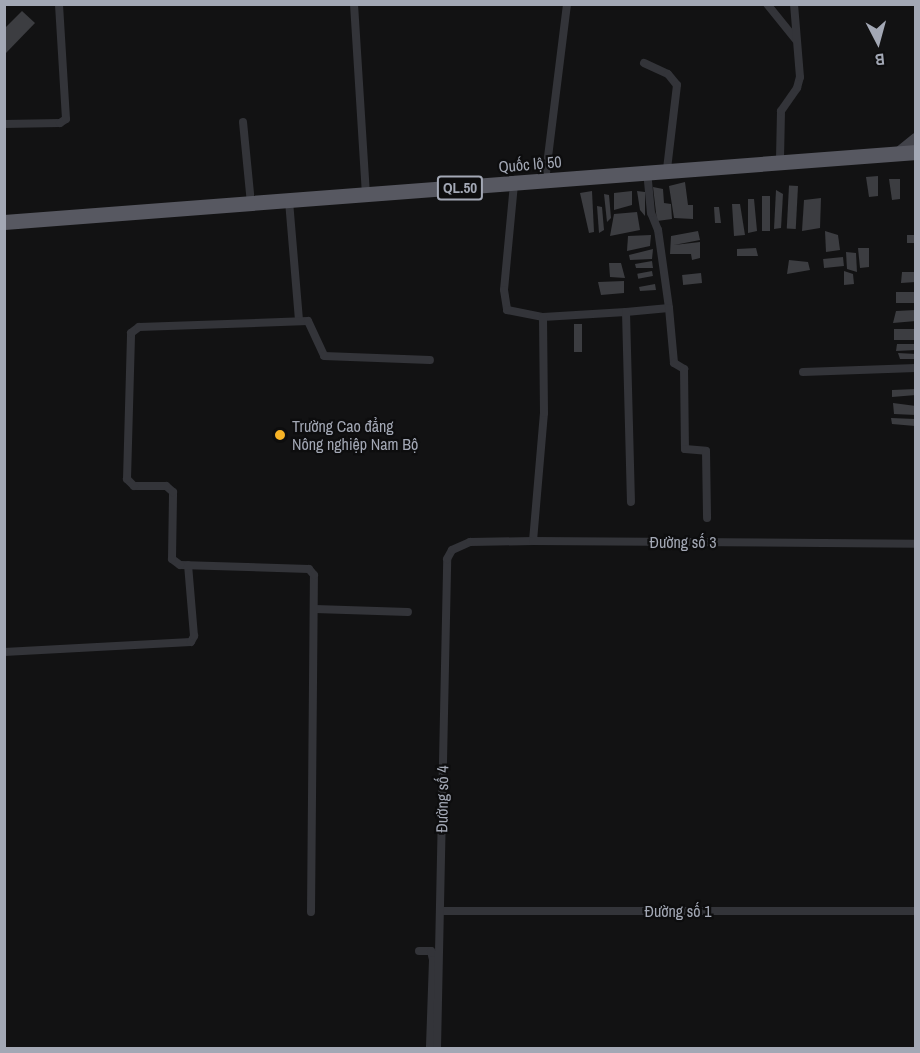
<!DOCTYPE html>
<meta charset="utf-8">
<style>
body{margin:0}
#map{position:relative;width:920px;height:1053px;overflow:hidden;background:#121213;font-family:"Archivo Narrow",sans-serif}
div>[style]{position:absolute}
.building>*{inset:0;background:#3c3d41;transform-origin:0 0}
.minor>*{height:8px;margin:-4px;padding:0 4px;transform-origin:4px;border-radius:4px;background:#333439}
.secondary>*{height:12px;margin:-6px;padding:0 6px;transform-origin:6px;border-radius:6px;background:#414249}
.trunk>*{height:15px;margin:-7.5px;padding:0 7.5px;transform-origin:7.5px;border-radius:7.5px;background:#575861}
.dots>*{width:16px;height:16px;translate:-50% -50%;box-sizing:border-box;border:3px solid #0d0d0e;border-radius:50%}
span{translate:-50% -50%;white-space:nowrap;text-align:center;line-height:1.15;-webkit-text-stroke:4.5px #0d0d0e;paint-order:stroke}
.shield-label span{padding:2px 4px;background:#0d0d0e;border:2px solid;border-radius:4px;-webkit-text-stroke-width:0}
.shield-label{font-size:15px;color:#a3a8b5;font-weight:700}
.street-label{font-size:16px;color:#a3a8b5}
.poi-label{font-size:16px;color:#a3a8b5}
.left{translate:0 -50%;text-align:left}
.frame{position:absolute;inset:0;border:6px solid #a3a8b5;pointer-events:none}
.north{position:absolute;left:848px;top:12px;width:60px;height:60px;-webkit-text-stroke:4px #0d0d0e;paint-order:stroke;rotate:174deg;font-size:16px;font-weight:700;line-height:24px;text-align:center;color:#a3a8b5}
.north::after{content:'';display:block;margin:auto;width:21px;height:27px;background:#a3a8b5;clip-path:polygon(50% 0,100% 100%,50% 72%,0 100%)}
</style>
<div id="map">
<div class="building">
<i style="clip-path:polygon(22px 11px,35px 23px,6px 53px,4px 29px)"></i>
<i style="clip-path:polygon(878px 176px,878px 196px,869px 197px,866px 177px)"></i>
<i style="clip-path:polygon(889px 179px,900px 179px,900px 199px,892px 200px)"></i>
<i style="clip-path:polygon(685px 182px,688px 205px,693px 205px,693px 219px,674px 218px,669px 186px)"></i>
<i style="left:798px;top:186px;width:43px;height:9px;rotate:93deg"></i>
<i style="clip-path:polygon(653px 187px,663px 189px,664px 203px,671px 204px,672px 219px,657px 221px)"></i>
<i style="clip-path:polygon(776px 190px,783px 194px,781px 228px,774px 229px)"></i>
<i style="clip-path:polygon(592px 191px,594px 232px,589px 233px,580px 193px)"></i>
<i style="clip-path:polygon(632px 191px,632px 205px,614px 210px,614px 193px)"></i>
<i style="clip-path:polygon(637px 191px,645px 192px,645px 216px,640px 210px)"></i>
<i style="clip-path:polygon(604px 194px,609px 195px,611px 218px,607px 222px)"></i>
<i style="left:762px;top:196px;width:8px;height:35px"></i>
<i style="clip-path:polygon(821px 198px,820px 228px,802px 231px,804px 200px)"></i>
<i style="clip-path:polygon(748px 199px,754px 199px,757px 231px,748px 233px)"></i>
<i style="clip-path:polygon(732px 204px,740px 204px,745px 235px,734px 236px)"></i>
<i style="clip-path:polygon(597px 206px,602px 207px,604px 230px,599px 233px)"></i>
<i style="clip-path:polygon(714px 207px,719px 207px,721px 223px,715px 223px)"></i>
<i style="clip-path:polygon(637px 212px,640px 230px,610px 236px,614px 214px)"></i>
<i style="clip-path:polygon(698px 231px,700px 240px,674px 245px,700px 242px,700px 258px,692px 260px,691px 254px,670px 254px,671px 236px)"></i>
<i style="clip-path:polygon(825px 231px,838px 235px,840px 250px,826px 252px)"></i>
<i style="clip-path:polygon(651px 235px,650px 246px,627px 251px,628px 236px)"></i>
<i style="left:907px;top:235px;width:9px;height:8px"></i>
<i style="clip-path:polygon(756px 248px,758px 256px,737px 256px,737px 249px)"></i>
<i style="clip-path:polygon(858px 248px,869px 248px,869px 267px,860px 268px)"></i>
<i style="clip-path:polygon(653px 249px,652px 259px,630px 260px,629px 255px)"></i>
<i style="clip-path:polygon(846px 252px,856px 253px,857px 272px,847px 269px)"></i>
<i style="left:843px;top:257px;width:9px;height:20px;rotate:84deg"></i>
<i style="clip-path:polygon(789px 260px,808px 262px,810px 270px,787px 274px)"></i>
<i style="clip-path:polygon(652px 261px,653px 268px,636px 268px,635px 264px)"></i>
<i style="clip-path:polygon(609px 263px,621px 263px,625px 278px,610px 277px)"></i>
<i style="left:652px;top:271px;width:5px;height:15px;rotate:79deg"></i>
<i style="clip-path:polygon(844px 271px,853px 274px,854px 284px,844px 285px)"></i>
<i style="clip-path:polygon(902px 272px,916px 272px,916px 282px,901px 283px)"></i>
<i style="left:701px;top:273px;width:10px;height:19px;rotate:84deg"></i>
<i style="clip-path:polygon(624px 281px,624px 293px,601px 295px,598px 282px)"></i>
<i style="clip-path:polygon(655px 284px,656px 290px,640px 291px,639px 287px)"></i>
<i style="left:916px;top:292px;width:11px;height:20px;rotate:90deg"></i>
<i style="clip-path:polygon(916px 310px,916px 321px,893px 323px,896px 311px)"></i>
<i style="left:574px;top:324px;width:8px;height:28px"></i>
<i style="left:916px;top:329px;width:11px;height:22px;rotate:90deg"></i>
<i style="clip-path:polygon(897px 344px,916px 344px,916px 350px,896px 351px)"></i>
<i style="clip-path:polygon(898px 353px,916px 354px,916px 359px,900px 359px)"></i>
<i style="clip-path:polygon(916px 389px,916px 395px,892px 397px,892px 390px)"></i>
<i style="clip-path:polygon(893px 403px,916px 406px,916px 415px,894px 414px)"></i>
<i style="clip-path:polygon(891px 418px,915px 419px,915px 426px,892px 424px)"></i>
</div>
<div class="minor">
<i style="left:354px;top:4px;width:190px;rotate:86.4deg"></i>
<i style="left:767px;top:4px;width:46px;rotate:51.1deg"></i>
<i style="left:644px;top:63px;width:26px;rotate:25deg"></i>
<i style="left:668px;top:74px;width:14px;rotate:51deg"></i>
<i style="left:677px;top:85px;width:85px;rotate:96.8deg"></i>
<i style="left:243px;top:122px;width:82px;rotate:84.4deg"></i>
<i style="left:4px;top:124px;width:56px;rotate:-1deg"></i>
<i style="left:60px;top:123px;width:7px;rotate:-34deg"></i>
<i style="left:66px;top:119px;width:115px;rotate:-93.5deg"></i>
<i style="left:780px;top:159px;width:48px;rotate:-88.8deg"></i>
<i style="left:781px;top:111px;width:28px;rotate:-55deg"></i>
<i style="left:797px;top:88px;width:11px;rotate:-75deg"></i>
<i style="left:800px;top:77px;width:73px;rotate:-94.7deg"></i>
<i style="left:545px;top:181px;width:178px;rotate:-82.9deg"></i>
<i style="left:514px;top:184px;width:106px;rotate:95.4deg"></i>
<i style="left:504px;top:290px;width:20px;rotate:81deg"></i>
<i style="left:507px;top:310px;width:37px;rotate:11deg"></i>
<i style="left:543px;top:317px;width:83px;rotate:-3.4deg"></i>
<i style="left:626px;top:312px;width:43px;rotate:-5.3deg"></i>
<i style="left:669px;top:308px;width:79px;rotate:-98deg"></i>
<i style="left:658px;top:230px;width:18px;rotate:-112deg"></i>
<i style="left:651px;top:213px;width:42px;rotate:-95.4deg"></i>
<i style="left:289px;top:201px;width:119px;rotate:85.2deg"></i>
<i style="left:669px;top:308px;width:55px;rotate:84.8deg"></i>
<i style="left:674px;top:363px;width:12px;rotate:31deg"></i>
<i style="left:684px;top:369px;width:80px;rotate:89.3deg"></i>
<i style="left:685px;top:449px;width:21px;rotate:5deg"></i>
<i style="left:706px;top:451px;width:67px;rotate:89.1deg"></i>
<i style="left:626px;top:312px;width:190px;rotate:88.5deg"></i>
<i style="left:803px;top:372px;width:113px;rotate:-2deg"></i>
<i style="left:533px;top:541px;width:128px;rotate:-85.1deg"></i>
<i style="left:544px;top:413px;width:96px;rotate:-90.6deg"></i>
<i style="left:315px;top:609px;width:93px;rotate:1.8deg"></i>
<i style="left:4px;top:652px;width:187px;rotate:-3.1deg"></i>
<i style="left:191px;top:642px;width:7px;rotate:-63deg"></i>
<i style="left:194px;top:636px;width:71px;rotate:-94.8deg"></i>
<i style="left:440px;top:911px;width:476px"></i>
<i style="left:311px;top:912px;width:337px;rotate:-89.5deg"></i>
<i style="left:314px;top:575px;width:8px;rotate:-130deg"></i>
<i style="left:309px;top:569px;width:129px;rotate:-178.2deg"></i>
<i style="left:180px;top:565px;width:10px;rotate:-143deg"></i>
<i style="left:172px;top:559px;width:67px;rotate:-89.1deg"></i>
<i style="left:173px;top:492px;width:9px;rotate:-139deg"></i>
<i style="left:166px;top:486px;width:32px;rotate:180deg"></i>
<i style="left:134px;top:486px;width:10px;rotate:-135deg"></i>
<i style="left:127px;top:479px;width:146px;rotate:-88.4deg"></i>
<i style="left:131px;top:333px;width:10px;rotate:-37deg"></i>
<i style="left:139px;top:327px;width:169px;rotate:-2deg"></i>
<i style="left:308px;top:321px;width:38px;rotate:65deg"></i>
<i style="left:324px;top:356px;width:106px;rotate:2.2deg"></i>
<i style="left:419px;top:951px;width:12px"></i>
<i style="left:431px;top:951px;width:9px;rotate:77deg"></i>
<i style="left:433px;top:960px;width:88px;rotate:92deg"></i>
<i style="left:437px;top:1048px;width:489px;rotate:-88.8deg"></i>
<i style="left:447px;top:559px;width:10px;rotate:-61deg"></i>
<i style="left:452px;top:550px;width:20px;rotate:-24deg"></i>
<i style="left:470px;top:542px;width:63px;rotate:-0.9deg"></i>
<i style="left:533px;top:541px;width:383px;rotate:0.4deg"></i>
</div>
<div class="secondary">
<i style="left:900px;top:152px;width:21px;rotate:-39deg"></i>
</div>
<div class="trunk">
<i style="left:4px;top:222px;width:915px;rotate:-4.39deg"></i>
</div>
<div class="dots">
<i style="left:280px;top:435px;background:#f7b326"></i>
</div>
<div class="shield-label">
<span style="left:460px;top:188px">QL.50</span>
</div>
<div class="street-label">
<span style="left:530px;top:164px;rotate:-5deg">Quốc lộ 50</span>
<span style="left:683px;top:542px">Đường số 3</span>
<span style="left:442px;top:799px;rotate:-89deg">Đường số 4</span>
<span style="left:678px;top:911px">Đường số 1</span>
</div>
<div class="poi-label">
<span class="left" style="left:292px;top:435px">Trường Cao đẳng<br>Nông nghiệp Nam Bộ</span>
</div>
<div class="frame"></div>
<div class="north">B</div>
</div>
